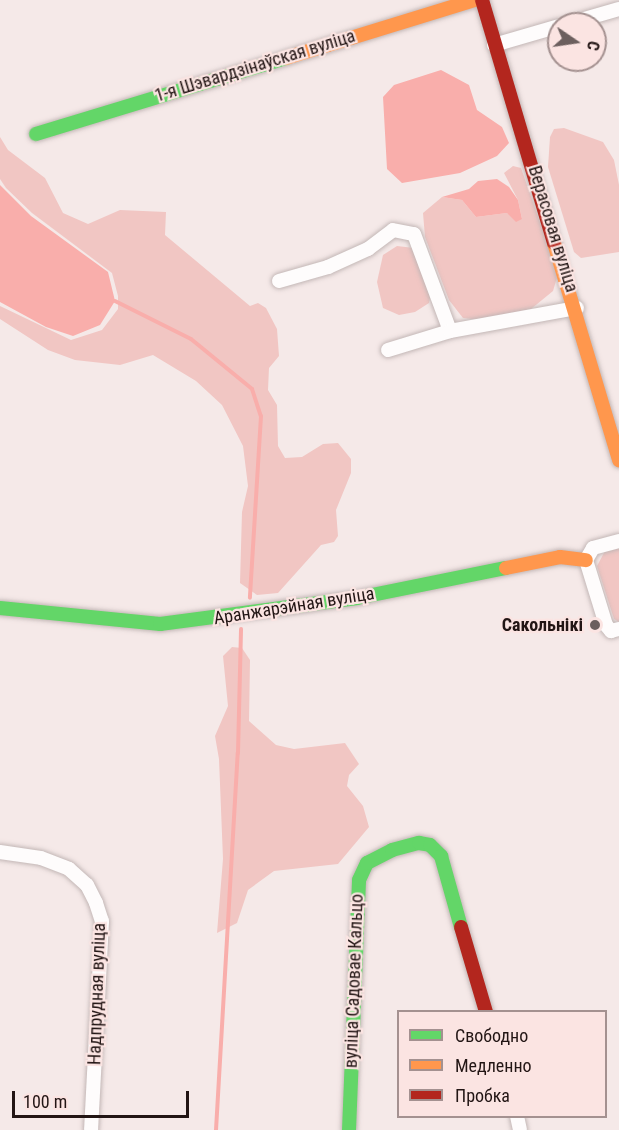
<!DOCTYPE html>
<meta charset="utf-8">
<style>
body{margin:0}
#map{position:relative;width:619px;height:1130px;overflow:hidden;background:#f5e9e8;font-family:"Roboto Condensed",sans-serif}
div>[style]{position:absolute}
.green>*{inset:0;background:#f1c6c3}
.water>*{inset:0;background:#f9aeab}
.stream>*{height:4px;margin:-2px;padding:0 2px;transform-origin:2px;border-radius:2px;background:#f9aeab}
.roads{filter:drop-shadow(0 0 2px #c3b7b6) drop-shadow(0 0 2px #c3b7b6)}
.street>*{height:14px;margin:-7px;padding:0 7px;transform-origin:7px;border-radius:7px;background:#fefcfc}
.fast>*{height:14px;margin:-7px;padding:0 7px;transform-origin:7px;border-radius:7px;background:#63d668}
.slow>*{height:14px;margin:-7px;padding:0 7px;transform-origin:7px;border-radius:7px;background:#ff974d}
.jam>*{height:14px;margin:-7px;padding:0 7px;transform-origin:7px;border-radius:7px;background:#b3261e}
.dots>*{width:16px;height:16px;translate:-50% -50%;box-sizing:border-box;border:3px solid #fbe4e2;border-radius:50%}
span{translate:-50% -50%;white-space:nowrap;text-align:center;line-height:1.15;-webkit-text-stroke:4.5px #fbe4e2;paint-order:stroke}
.street-label{font-size:18px;color:#221514}
.poi-label{font-size:18px;color:#221514;font-weight:700}
.right{translate:-100% -50%;text-align:right}
.legend{position:absolute;left:397px;top:1010px;width:210px;height:108px;box-sizing:border-box;background:#fbe4e2;border:2px solid #a49190;margin:0;padding:8px 10px;list-style:none;font-size:18px;color:#221514}
.legend li{display:flex;align-items:center;gap:12px;height:30px}
.legend b{width:30px;border:2px solid #a49190}
.north{position:absolute;left:547px;top:12px;width:60px;height:60px;box-sizing:border-box;background:#fbe4e2;border:2px solid #a49190;border-radius:50%;rotate:103deg;font-size:16px;font-weight:700;line-height:24px;text-align:center;color:#221514}
.north::after{content:'';display:block;margin:auto;width:21px;height:27px;background:#6c5f5e;clip-path:polygon(50% 0,100% 100%,50% 72%,0 100%)}
.scale{position:absolute;left:12px;top:1091px;width:177px;height:27px;box-sizing:border-box;border:3px solid #221514;border-top:0;padding-left:8px;font-size:18px;line-height:21px;white-space:nowrap;color:#221514;-webkit-text-stroke:4px #fbe4e2;paint-order:stroke}
</style>
<div id="map">
<div class="green">
<i style="clip-path:polygon(564px 128px,603px 142px,614px 160px,619px 185px,619px 252px,581px 258px,574px 252px,548px 167px,550px 137px,554px 129px)"></i>
<i style="clip-path:polygon(0 137px,8px 150px,45px 178px,63px 213px,88px 224px,120px 210px,166px 212px,165px 235px,250px 306px,258px 303px,266px 308px,277px 329px,279px 356px,269px 368px,268px 390px,277px 405px,278px 446px,285px 458px,302px 457px,323px 444px,338px 443px,351px 459px,351px 473px,336px 510px,338px 536px,334px 542px,321px 545px,278px 593px,257px 595px,240px 583px,242px 512px,248px 486px,243px 446px,222px 405px,196px 381px,153px 355px,120px 365px,75px 360px,48px 350px,0 319px,0 306px,71px 340px,102px 330px,118px 309px,118px 296px,112px 273px,32px 213px,6px 188px,0 179px)"></i>
<i style="clip-path:polygon(513px 166px,521px 168px,558px 274px,553px 291px,531px 309px,482px 320px,463px 318px,449px 300px,425px 237px,423px 213px,442px 197px,462px 200px,476px 217px,507px 213px,522px 219px,518px 200px,504px 173px)"></i>
<i style="clip-path:polygon(397px 246px,414px 248px,431px 293px,429px 303px,415px 312px,399px 315px,383px 308px,377px 282px,383px 255px)"></i>
<i style="clip-path:polygon(619px 548px,619px 622px,614px 619px,597px 566px,605px 551px)"></i>
<i style="clip-path:polygon(232px 647px,242px 648px,250px 660px,249px 721px,276px 745px,294px 749px,345px 743px,359px 764px,349px 775px,347px 786px,363px 806px,369px 827px,338px 864px,274px 871px,248px 890px,237px 923px,217px 933px,223px 859px,219px 759px,215px 736px,228px 706px,223px 656px)"></i>
</div>
<div class="water">
<i style="clip-path:polygon(441px 70px,469px 85px,477px 110px,502px 127px,509px 143px,497px 156px,460px 173px,402px 183px,387px 169px,383px 97px,394px 85px)"></i>
<i style="clip-path:polygon(497px 179px,509px 187px,518px 200px,522px 219px,516px 222px,507px 213px,476px 217px,462px 200px,442px 197px,469px 189px,478px 181px)"></i>
<i style="clip-path:polygon(0 185px,31px 216px,108px 272px,115px 301px,100px 325px,73px 336px,46px 327px,0 302px)"></i>
</div>
<div class="stream">
<i style="left:115px;top:301px;width:85px;rotate:26.6deg"></i>
<i style="left:191px;top:339px;width:79px;rotate:39.3deg"></i>
<i style="left:252px;top:389px;width:28px;rotate:72deg"></i>
<i style="left:261px;top:416px;width:182px;rotate:93.5deg"></i>
<i style="left:216px;top:1130px;width:378px;rotate:-86.7deg"></i>
<i style="left:238px;top:753px;width:124px;rotate:-88.6deg"></i>
</div>
<div class="roads">
<div class="street">
<i style="left:567px;top:24px;width:54px;rotate:-16.1deg"></i>
<i style="left:494px;top:45px;width:68px;rotate:-16.3deg"></i>
<i style="left:279px;top:281px;width:51px;rotate:-15.9deg"></i>
<i style="left:328px;top:267px;width:44px;rotate:-24.2deg"></i>
<i style="left:368px;top:249px;width:31px;rotate:-37deg"></i>
<i style="left:393px;top:230px;width:21px;rotate:11deg"></i>
<i style="left:414px;top:234px;width:103px;rotate:69.6deg"></i>
<i style="left:388px;top:350px;width:65px;rotate:-17deg"></i>
<i style="left:450px;top:331px;width:129px;rotate:-10.3deg"></i>
<i style="left:619px;top:541px;width:27px;rotate:165deg"></i>
<i style="left:593px;top:548px;width:14px;rotate:120deg"></i>
<i style="left:586px;top:560px;width:68px;rotate:72.9deg"></i>
<i style="left:606px;top:625px;width:8px;rotate:50deg"></i>
<i style="left:611px;top:631px;width:8px;rotate:-14deg"></i>
<i style="left:0;top:852px;width:41px;rotate:8.3deg"></i>
<i style="left:41px;top:858px;width:30px;rotate:21deg"></i>
<i style="left:69px;top:869px;width:24px;rotate:42deg"></i>
<i style="left:87px;top:885px;width:20px;rotate:63deg"></i>
<i style="left:96px;top:903px;width:19px;rotate:72deg"></i>
<i style="left:102px;top:921px;width:209px;rotate:93deg"></i>
<i style="left:517px;top:1116px;width:14px;rotate:78deg"></i>
</div>
<div class="fast">
<i style="left:36px;top:134px;width:261px;rotate:-16.9deg"></i>
<i style="left:0;top:608px;width:161px;rotate:5.7deg"></i>
<i style="left:160px;top:624px;width:199px;rotate:-7.5deg"></i>
<i style="left:357px;top:598px;width:152px;rotate:-11.4deg"></i>
<i style="left:349px;top:1130px;width:250px;rotate:-87.7deg"></i>
<i style="left:359px;top:880px;width:19px;rotate:-65deg"></i>
<i style="left:367px;top:863px;width:28px;rotate:-27deg"></i>
<i style="left:392px;top:850px;width:28px;rotate:-15deg"></i>
<i style="left:419px;top:843px;width:11px;rotate:10deg"></i>
<i style="left:430px;top:845px;width:16px;rotate:45deg"></i>
<i style="left:441px;top:856px;width:74px;rotate:74.3deg"></i>
</div>
<div class="slow">
<i style="left:286px;top:58px;width:197px;rotate:-17.1deg"></i>
<i style="left:554px;top:243px;width:227px;rotate:73.3deg"></i>
<i style="left:506px;top:568px;width:55px;rotate:-11.5deg"></i>
<i style="left:560px;top:557px;width:26px;rotate:7deg"></i>
</div>
<div class="jam">
<i style="left:482px;top:0;width:253px;rotate:73.5deg"></i>
<i style="left:461px;top:927px;width:89px;rotate:73.6deg"></i>
</div>
</div>
<div class="dots">
<i style="left:595px;top:625px;background:#6c5f5e"></i>
</div>
<div class="street-label">
<span style="left:255px;top:66px;rotate:-17deg">1-я Шэвардзінаўская вуліца</span>
<span style="left:553px;top:229px;rotate:73deg">Верасовая вуліца</span>
<span style="left:294px;top:606px;rotate:-9deg">Аранжарэйная вуліца</span>
<span style="left:354px;top:981px;rotate:-88deg">вуліца Садовае Кальцо</span>
<span style="left:97px;top:994px;rotate:-88deg">Надпрудная вуліца</span>
</div>
<div class="poi-label">
<span class="right" style="left:583px;top:625px">Сакольнікі</span>
</div>
<ul class="legend">
<li><b style="height:8px;background:#63d668"></b>Свободно</li>
<li><b style="height:8px;background:#ff974d"></b>Медленно</li>
<li><b style="height:8px;background:#b3261e"></b>Пробка</li>
</ul>
<div class="north">С</div>
<div class="scale">100 m</div>
</div>
